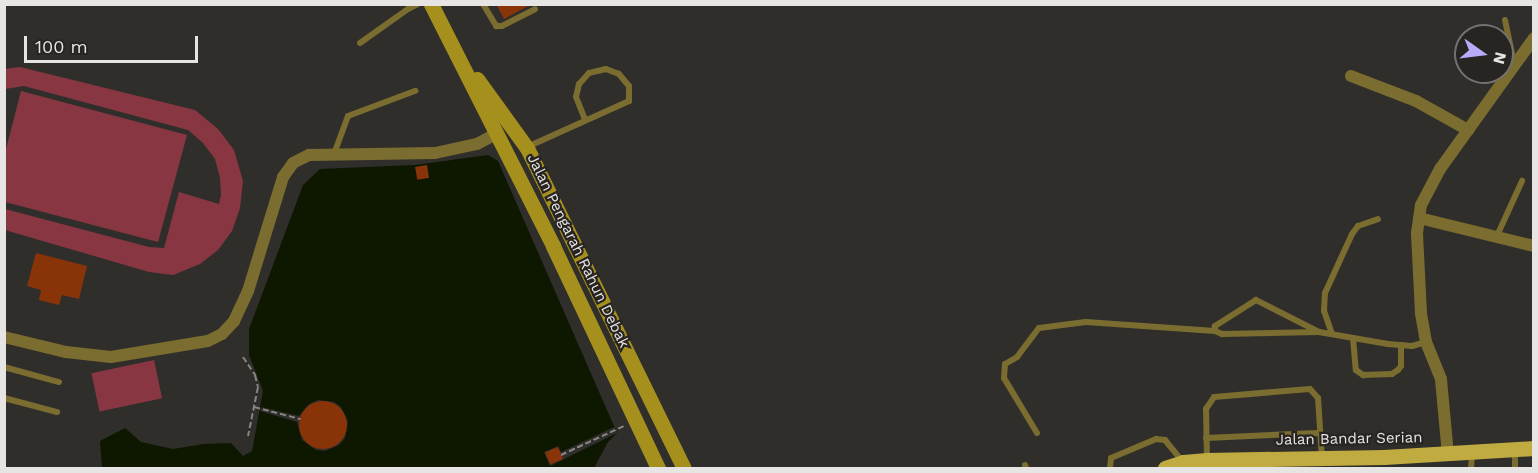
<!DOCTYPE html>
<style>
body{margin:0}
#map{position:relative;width:1538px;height:473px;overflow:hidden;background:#302e2b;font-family:"Work Sans",sans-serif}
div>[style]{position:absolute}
.green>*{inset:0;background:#883742;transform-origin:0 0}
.water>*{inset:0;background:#0e1700}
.pier>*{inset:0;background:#302e2b}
.building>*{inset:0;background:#893408;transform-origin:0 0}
.round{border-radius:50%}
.path>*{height:2px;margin-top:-1px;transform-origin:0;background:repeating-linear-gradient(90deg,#888684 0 6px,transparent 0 9px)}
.lane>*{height:6px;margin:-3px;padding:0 3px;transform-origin:3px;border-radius:3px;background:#7a6d2f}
.street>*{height:12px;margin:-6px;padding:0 6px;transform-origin:6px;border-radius:6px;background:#7a6d2f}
.secondary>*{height:15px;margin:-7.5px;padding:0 7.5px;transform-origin:7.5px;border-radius:7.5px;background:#a5901d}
.primary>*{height:15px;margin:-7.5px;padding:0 7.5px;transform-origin:7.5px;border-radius:7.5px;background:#c0ab41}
span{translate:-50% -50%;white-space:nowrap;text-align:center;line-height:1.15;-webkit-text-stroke:4.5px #272421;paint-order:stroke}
.street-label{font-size:15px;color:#e7e5e3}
.frame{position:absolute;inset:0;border:6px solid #e7e5e3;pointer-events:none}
.north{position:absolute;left:1454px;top:24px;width:60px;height:60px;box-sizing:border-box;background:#272421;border:2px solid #74716f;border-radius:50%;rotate:104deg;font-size:16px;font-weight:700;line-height:24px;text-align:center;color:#e7e5e3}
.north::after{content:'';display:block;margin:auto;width:21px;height:27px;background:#b8abf7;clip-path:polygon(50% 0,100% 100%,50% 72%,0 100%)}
.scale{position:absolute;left:24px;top:36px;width:174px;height:27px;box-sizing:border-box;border:3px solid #e7e5e3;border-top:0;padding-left:8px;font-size:18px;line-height:21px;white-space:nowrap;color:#e7e5e3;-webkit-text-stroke:4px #272421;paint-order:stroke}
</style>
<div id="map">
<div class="green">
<i style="clip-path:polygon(20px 67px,195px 110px,218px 129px,234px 150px,243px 181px,240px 208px,232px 231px,218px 250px,200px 264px,173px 275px,149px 272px,5px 230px,5px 209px,149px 247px,164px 248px,179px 192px,219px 204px,221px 195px,220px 178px,215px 159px,203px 143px,188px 130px,24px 86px,5px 89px,5px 69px)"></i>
<i style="clip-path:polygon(21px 91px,187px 135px,158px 242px,5px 202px,5px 153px)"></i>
<i style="left:154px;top:360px;width:39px;height:64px;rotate:78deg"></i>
</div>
<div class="water">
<i style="clip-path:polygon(488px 155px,498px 161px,617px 433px,608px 442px,594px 468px,102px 468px,100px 441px,125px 428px,141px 442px,173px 449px,204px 444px,231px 443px,243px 456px,252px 451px,263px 391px,249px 355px,249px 329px,303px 185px,320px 169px,415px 165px)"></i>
</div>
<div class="pier">
<i style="clip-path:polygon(318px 400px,334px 402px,341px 407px,348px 422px,345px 438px,339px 445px,325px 451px,316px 450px,302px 440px,297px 422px,260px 411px,261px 407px,299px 416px,309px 404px)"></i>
<i style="clip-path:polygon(614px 427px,617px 433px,550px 466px,544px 452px,558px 446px,561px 452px)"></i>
</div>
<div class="building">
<i style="clip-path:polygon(496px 4px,532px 4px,504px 19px)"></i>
<i style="left:427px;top:165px;width:13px;height:12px;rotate:81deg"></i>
<i style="clip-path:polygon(36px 253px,87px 266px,79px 299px,62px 295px,59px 305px,39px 300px,41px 290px,27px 286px)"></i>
<i class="round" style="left:299px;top:401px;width:48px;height:48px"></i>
<i style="left:558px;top:447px;width:13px;height:14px;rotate:67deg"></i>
</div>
<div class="path">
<i style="left:243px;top:357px;width:22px;rotate:56deg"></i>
<i style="left:255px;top:375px;width:12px;rotate:76deg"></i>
<i style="left:258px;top:387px;width:50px;rotate:101.5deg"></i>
<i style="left:254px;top:407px;width:48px;rotate:14.6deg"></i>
<i style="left:561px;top:455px;width:69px;rotate:-24.7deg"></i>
</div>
<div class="lane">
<i style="left:483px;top:4px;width:26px;rotate:59deg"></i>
<i style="left:496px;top:26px;width:6px"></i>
<i style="left:502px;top:26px;width:37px;rotate:-27deg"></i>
<i style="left:1505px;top:20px;width:44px;rotate:78.2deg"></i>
<i style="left:360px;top:43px;width:59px;rotate:-35.3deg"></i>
<i style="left:408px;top:9px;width:11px;rotate:-27deg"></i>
<i style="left:527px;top:147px;width:112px;rotate:-24.3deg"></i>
<i style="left:629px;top:101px;width:15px;rotate:-90deg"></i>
<i style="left:629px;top:86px;width:16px;rotate:-130deg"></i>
<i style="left:619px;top:74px;width:14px;rotate:-159deg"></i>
<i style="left:606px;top:69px;width:17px;rotate:167deg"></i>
<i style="left:589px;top:73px;width:15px;rotate:132deg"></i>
<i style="left:579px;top:84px;width:13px;rotate:103deg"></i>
<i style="left:576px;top:97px;width:24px;rotate:68deg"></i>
<i style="left:334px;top:154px;width:40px;rotate:-69.8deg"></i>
<i style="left:348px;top:116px;width:72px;rotate:-20.5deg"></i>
<i style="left:1496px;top:238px;width:63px;rotate:-65.5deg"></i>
<i style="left:1319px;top:332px;width:71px;rotate:-153.1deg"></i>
<i style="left:1256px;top:300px;width:49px;rotate:147.6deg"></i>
<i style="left:1215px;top:326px;width:5px;rotate:90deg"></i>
<i style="left:1215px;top:331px;width:8px;rotate:23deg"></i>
<i style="left:1222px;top:334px;width:97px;rotate:-1.2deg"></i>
<i style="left:1319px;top:332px;width:70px;rotate:9.9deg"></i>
<i style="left:1388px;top:344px;width:24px;rotate:5deg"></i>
<i style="left:1412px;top:346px;width:15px;rotate:-16deg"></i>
<i style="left:1332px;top:334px;width:24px;rotate:-109deg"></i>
<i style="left:1324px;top:311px;width:18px;rotate:-87deg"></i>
<i style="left:1325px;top:293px;width:65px;rotate:-65.4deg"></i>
<i style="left:1352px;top:234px;width:10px;rotate:-53deg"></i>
<i style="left:1358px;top:226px;width:21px;rotate:-19deg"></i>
<i style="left:1353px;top:338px;width:32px;rotate:85deg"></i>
<i style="left:1356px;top:370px;width:9px;rotate:36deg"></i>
<i style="left:1363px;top:375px;width:29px;rotate:-2deg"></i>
<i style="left:1392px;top:374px;width:7px;rotate:-34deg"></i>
<i style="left:1398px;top:370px;width:5px;rotate:-53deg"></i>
<i style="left:1401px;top:366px;width:21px;rotate:-90deg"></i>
<i style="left:4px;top:367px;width:57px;rotate:15.3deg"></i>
<i style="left:4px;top:398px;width:55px;rotate:14.8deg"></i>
<i style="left:1037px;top:433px;width:64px;rotate:-121deg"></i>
<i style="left:1004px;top:378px;width:14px;rotate:-86deg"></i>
<i style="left:1005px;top:364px;width:14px;rotate:-30deg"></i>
<i style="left:1017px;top:357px;width:36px;rotate:-53deg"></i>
<i style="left:1039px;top:328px;width:47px;rotate:-7.3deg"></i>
<i style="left:1086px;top:322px;width:129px;rotate:4deg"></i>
<i style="left:1206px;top:438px;width:112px;rotate:-2.6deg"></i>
<i style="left:1207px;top:460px;width:51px;rotate:-91.1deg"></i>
<i style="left:1206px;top:409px;width:14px;rotate:-56deg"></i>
<i style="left:1214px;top:397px;width:96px;rotate:-4.8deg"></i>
<i style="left:1310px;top:389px;width:12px;rotate:48deg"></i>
<i style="left:1318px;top:398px;width:60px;rotate:86.2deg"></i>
<i style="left:1025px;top:465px;width:3px;rotate:72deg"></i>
<i style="left:1110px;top:468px;width:10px;rotate:-84deg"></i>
<i style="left:1111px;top:458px;width:49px;rotate:-22.9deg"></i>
<i style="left:1156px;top:439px;width:9px;rotate:6deg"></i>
<i style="left:1165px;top:440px;width:27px;rotate:51deg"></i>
<i style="left:1471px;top:468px;width:15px;rotate:-86deg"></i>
<i style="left:1515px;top:468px;width:18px;rotate:-90deg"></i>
</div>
<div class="street">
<i style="left:1351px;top:76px;width:70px;rotate:21deg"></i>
<i style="left:1416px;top:101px;width:60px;rotate:29.1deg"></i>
<i style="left:1419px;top:218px;width:118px;rotate:13.7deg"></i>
<i style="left:4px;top:337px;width:64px;rotate:13.6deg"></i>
<i style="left:66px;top:352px;width:45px;rotate:6.3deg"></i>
<i style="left:111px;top:357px;width:98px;rotate:-9.4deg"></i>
<i style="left:208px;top:341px;width:16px;rotate:-27deg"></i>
<i style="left:222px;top:334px;width:18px;rotate:-47deg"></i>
<i style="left:234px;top:321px;width:33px;rotate:-65deg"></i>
<i style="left:248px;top:291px;width:119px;rotate:-72.9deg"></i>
<i style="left:283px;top:177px;width:17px;rotate:-54deg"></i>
<i style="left:293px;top:163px;width:18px;rotate:-27deg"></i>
<i style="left:309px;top:155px;width:126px;rotate:-0.9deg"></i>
<i style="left:435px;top:153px;width:43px;rotate:-12.1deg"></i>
<i style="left:477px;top:144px;width:21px;rotate:-28deg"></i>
<i style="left:1448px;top:455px;width:76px;rotate:-95.3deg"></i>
<i style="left:1441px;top:379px;width:40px;rotate:-112deg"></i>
<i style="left:1426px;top:342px;width:29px;rotate:-100deg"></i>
<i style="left:1421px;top:313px;width:80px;rotate:-92.9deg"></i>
<i style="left:1417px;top:233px;width:28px;rotate:-82deg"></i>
<i style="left:1421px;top:205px;width:41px;rotate:-62.2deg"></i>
<i style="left:1440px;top:169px;width:161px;rotate:-54.3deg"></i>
</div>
<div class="secondary">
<i style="left:431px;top:4px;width:271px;rotate:63.2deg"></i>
<i style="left:553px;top:246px;width:246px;rotate:64.7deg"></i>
<i style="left:477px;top:79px;width:85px;rotate:54.1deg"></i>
<i style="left:527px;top:148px;width:356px;rotate:63.9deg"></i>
</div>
<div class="primary">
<i style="left:1165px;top:468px;width:19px;rotate:-18deg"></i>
<i style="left:1183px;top:462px;width:24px;rotate:-5deg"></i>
<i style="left:1207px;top:460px;width:177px;rotate:-1deg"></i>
<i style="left:1384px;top:457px;width:150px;rotate:-3.4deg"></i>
</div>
<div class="street-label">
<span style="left:578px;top:251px;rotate:64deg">Jalan Pengarah Rahun Debak</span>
<span style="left:1349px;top:439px;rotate:-1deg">Jalan Bandar Serian</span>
</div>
<div class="frame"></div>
<div class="north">N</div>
<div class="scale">100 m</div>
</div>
